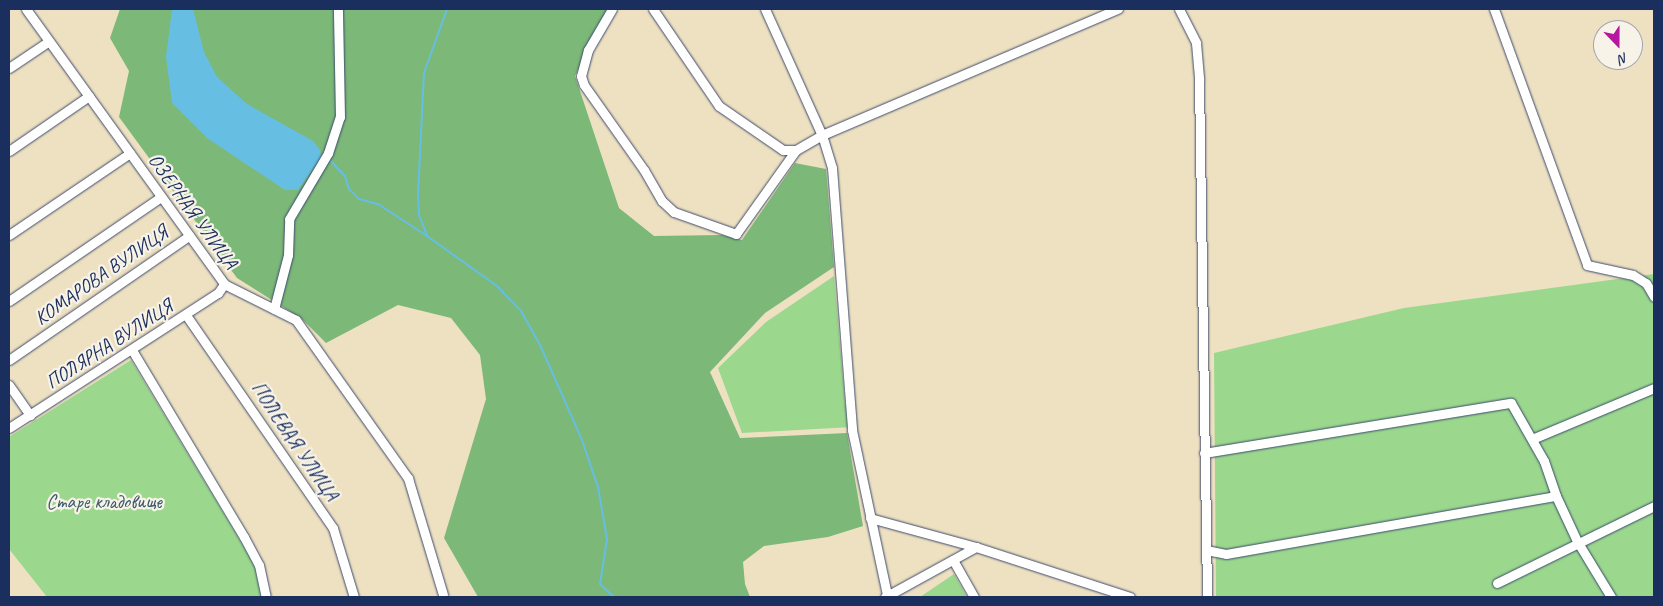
<!DOCTYPE html>
<meta charset="utf-8">
<style>
body{margin:0}
#map{position:relative;width:1663px;height:606px;overflow:hidden;background:#eee1c1;font-family:Caveat,sans-serif}
div>[style]{position:absolute}
.green>*{inset:0;background:#9bd88d}
.forest>*{inset:0;background:#7cb878}
.water>*{inset:0;background:#66bfe3}
.stream>*{height:2px;margin:-1px;padding:0 1px;transform-origin:1px;border-radius:1px;background:#66bfe3}
.roads{filter:drop-shadow(0 0 1px #3b4a6d) drop-shadow(0 0 1px #3b4a6d)}
.minor>*{height:9px;margin:-4.5px;padding:0 4.5px;transform-origin:4.5px;border-radius:4.5px;background:#fff}
span{translate:-50% -50%;white-space:nowrap;text-align:center;line-height:1.15;-webkit-text-stroke:4.5px #f7f3e8;paint-order:stroke}
.street-label{font-size:20px;color:#1b2f5e}
.park-label{font-size:20px;color:#3b596a}
.frame{position:absolute;inset:0;border:10px solid #1b2f5e;pointer-events:none}
.north{position:absolute;left:1593px;top:20px;width:50px;height:50px;box-sizing:border-box;background:#f7f3e8;border:1px solid #9fa5b1;border-radius:50%;rotate:158deg;font-size:14px;font-weight:700;line-height:20px;text-align:center;color:#1b2f5e}
.north::after{content:'';display:block;margin:auto;width:18px;height:22px;background:#b5179e;clip-path:polygon(50% 0,100% 100%,50% 72%,0 100%)}
</style>
<div id="map">
<div class="green">
<i style="clip-path:polygon(1654px 274px,1654px 597px,1216px 597px,1214px 353px,1404px 308px)"></i>
<i style="clip-path:polygon(834px 276px,845px 403px,852px 427px,742px 433px,718px 368px,766px 322px)"></i>
<i style="clip-path:polygon(131px 360px,255px 565px,262px 597px,47px 597px,9px 549px,9px 437px)"></i>
<i style="clip-path:polygon(954px 574px,967px 597px,920px 597px)"></i>
</div>
<div class="forest">
<i style="clip-path:polygon(120px 9px,608px 9px,575px 76px,619px 208px,654px 236px,722px 235px,742px 240px,795px 163px,826px 169px,834px 267px,765px 313px,710px 372px,740px 438px,847px 433px,863px 526px,828px 537px,764px 546px,743px 562px,745px 584px,750px 597px,478px 597px,444px 538px,486px 399px,480px 355px,451px 318px,398px 305px,326px 343px,302px 319px,237px 278px,119px 117px,129px 71px,110px 38px)"></i>
</div>
<div class="water">
<i style="clip-path:polygon(172px 9px,193px 9px,204px 52px,217px 77px,247px 104px,313px 141px,320px 150px,321px 157px,298px 190px,285px 190px,207px 138px,172px 103px,166px 57px)"></i>
</div>
<div class="stream">
<i style="left:328px;top:158px;width:25px;rotate:47deg"></i>
<i style="left:345px;top:176px;width:14px;rotate:73deg"></i>
<i style="left:349px;top:189px;width:14px;rotate:45deg"></i>
<i style="left:359px;top:199px;width:20px;rotate:15deg"></i>
<i style="left:378px;top:204px;width:59px;rotate:33.1deg"></i>
<i style="left:427px;top:236px;width:86px;rotate:35.5deg"></i>
<i style="left:497px;top:286px;width:35px;rotate:46deg"></i>
<i style="left:521px;top:311px;width:41px;rotate:60.9deg"></i>
<i style="left:541px;top:347px;width:102px;rotate:66.2deg"></i>
<i style="left:582px;top:440px;width:50px;rotate:71.2deg"></i>
<i style="left:598px;top:487px;width:53px;rotate:80.2deg"></i>
<i style="left:607px;top:539px;width:46px;rotate:98.8deg"></i>
<i style="left:600px;top:584px;width:19px;rotate:43deg"></i>
<i style="left:427px;top:235px;width:22px;rotate:-112deg"></i>
<i style="left:419px;top:215px;width:20px;rotate:-93deg"></i>
<i style="left:418px;top:195px;width:122px;rotate:-87.2deg"></i>
<i style="left:424px;top:73px;width:68px;rotate:-70.2deg"></i>
</div>
<div class="roads">
<div class="minor">
<i style="left:26px;top:9px;width:339px;rotate:54.2deg"></i>
<i style="left:224px;top:284px;width:80px;rotate:26.6deg"></i>
<i style="left:296px;top:320px;width:194px;rotate:54.7deg"></i>
<i style="left:408px;top:478px;width:122px;rotate:73.3deg"></i>
<i style="left:612px;top:9px;width:48px;rotate:120.3deg"></i>
<i style="left:588px;top:50px;width:27px;rotate:105deg"></i>
<i style="left:581px;top:76px;width:9px;rotate:72deg"></i>
<i style="left:584px;top:85px;width:104px;rotate:54.8deg"></i>
<i style="left:644px;top:170px;width:36px;rotate:60deg"></i>
<i style="left:662px;top:201px;width:16px;rotate:43deg"></i>
<i style="left:674px;top:212px;width:66px;rotate:19.5deg"></i>
<i style="left:736px;top:234px;width:103px;rotate:-54.5deg"></i>
<i style="left:653px;top:9px;width:117px;rotate:55.8deg"></i>
<i style="left:719px;top:106px;width:78px;rotate:34.5deg"></i>
<i style="left:783px;top:150px;width:13px"></i>
<i style="left:796px;top:150px;width:30px;rotate:-30deg"></i>
<i style="left:822px;top:135px;width:322px;rotate:-23.1deg"></i>
<i style="left:765px;top:9px;width:138px;rotate:65.7deg"></i>
<i style="left:822px;top:135px;width:34px;rotate:73deg"></i>
<i style="left:832px;top:168px;width:263px;rotate:85.6deg"></i>
<i style="left:852px;top:430px;width:168px;rotate:78deg"></i>
<i style="left:1179px;top:9px;width:38px;rotate:63deg"></i>
<i style="left:1196px;top:43px;width:37px;rotate:85deg"></i>
<i style="left:1199px;top:80px;width:517px;rotate:89.11deg"></i>
<i style="left:1494px;top:9px;width:272px;rotate:70deg"></i>
<i style="left:1587px;top:265px;width:47px;rotate:12.3deg"></i>
<i style="left:1633px;top:275px;width:15px;rotate:32deg"></i>
<i style="left:1646px;top:283px;width:16px;rotate:60deg"></i>
<i style="left:9px;top:68px;width:48px;rotate:-34deg"></i>
<i style="left:9px;top:151px;width:97px;rotate:-34.5deg"></i>
<i style="left:9px;top:235px;width:146px;rotate:-34.1deg"></i>
<i style="left:9px;top:301px;width:184px;rotate:-34.4deg"></i>
<i style="left:274px;top:309px;width:56px;rotate:-75.5deg"></i>
<i style="left:288px;top:255px;width:36px;rotate:-88deg"></i>
<i style="left:289px;top:219px;width:77px;rotate:-59.4deg"></i>
<i style="left:328px;top:153px;width:38px;rotate:-72deg"></i>
<i style="left:340px;top:117px;width:108px;rotate:-91.1deg"></i>
<i style="left:186px;top:315px;width:259px;rotate:55.4deg"></i>
<i style="left:333px;top:528px;width:72px;rotate:73.1deg"></i>
<i style="left:132px;top:350px;width:218px;rotate:59.1deg"></i>
<i style="left:244px;top:537px;width:32px;rotate:62deg"></i>
<i style="left:259px;top:565px;width:33px;rotate:78deg"></i>
<i style="left:9px;top:360px;width:219px;rotate:-34.6deg"></i>
<i style="left:9px;top:385px;width:37px;rotate:55deg"></i>
<i style="left:9px;top:428px;width:249px;rotate:-32.9deg"></i>
<i style="left:218px;top:293px;width:11px;rotate:-56deg"></i>
<i style="left:1532px;top:439px;width:132px;rotate:-22.7deg"></i>
<i style="left:1204px;top:453px;width:311px;rotate:-9.3deg"></i>
<i style="left:1511px;top:403px;width:67px;rotate:60.4deg"></i>
<i style="left:1544px;top:461px;width:37px;rotate:71deg"></i>
<i style="left:1556px;top:496px;width:50px;rotate:65deg"></i>
<i style="left:1577px;top:541px;width:66px;rotate:58.7deg"></i>
<i style="left:870px;top:518px;width:110px;rotate:15.3deg"></i>
<i style="left:976px;top:547px;width:162px;rotate:18deg"></i>
<i style="left:1206px;top:550px;width:20px;rotate:11deg"></i>
<i style="left:1226px;top:554px;width:335px;rotate:-10deg"></i>
<i style="left:953px;top:560px;width:43px;rotate:60.4deg"></i>
<i style="left:1497px;top:583px;width:175px;rotate:-26.1deg"></i>
<i style="left:885px;top:597px;width:104px;rotate:-28.8deg"></i>
</div>
</div>
<div class="street-label">
<span style="left:193px;top:211px;rotate:54deg">ОЗЕРНАЯ УЛИЦА</span>
<span style="left:101px;top:275px;rotate:-35deg">КОМАРОВА ВУЛИЦЯ</span>
<span style="left:109px;top:344px;rotate:-33deg">ПОЛЯРНА ВУЛИЦЯ</span>
<span style="left:295px;top:441px;rotate:56deg">ПОЛЕВАЯ УЛИЦА</span>
</div>
<div class="park-label">
<span style="left:104px;top:501px">Старе кладовище</span>
</div>
<div class="frame"></div>
<div class="north">N</div>
</div>
